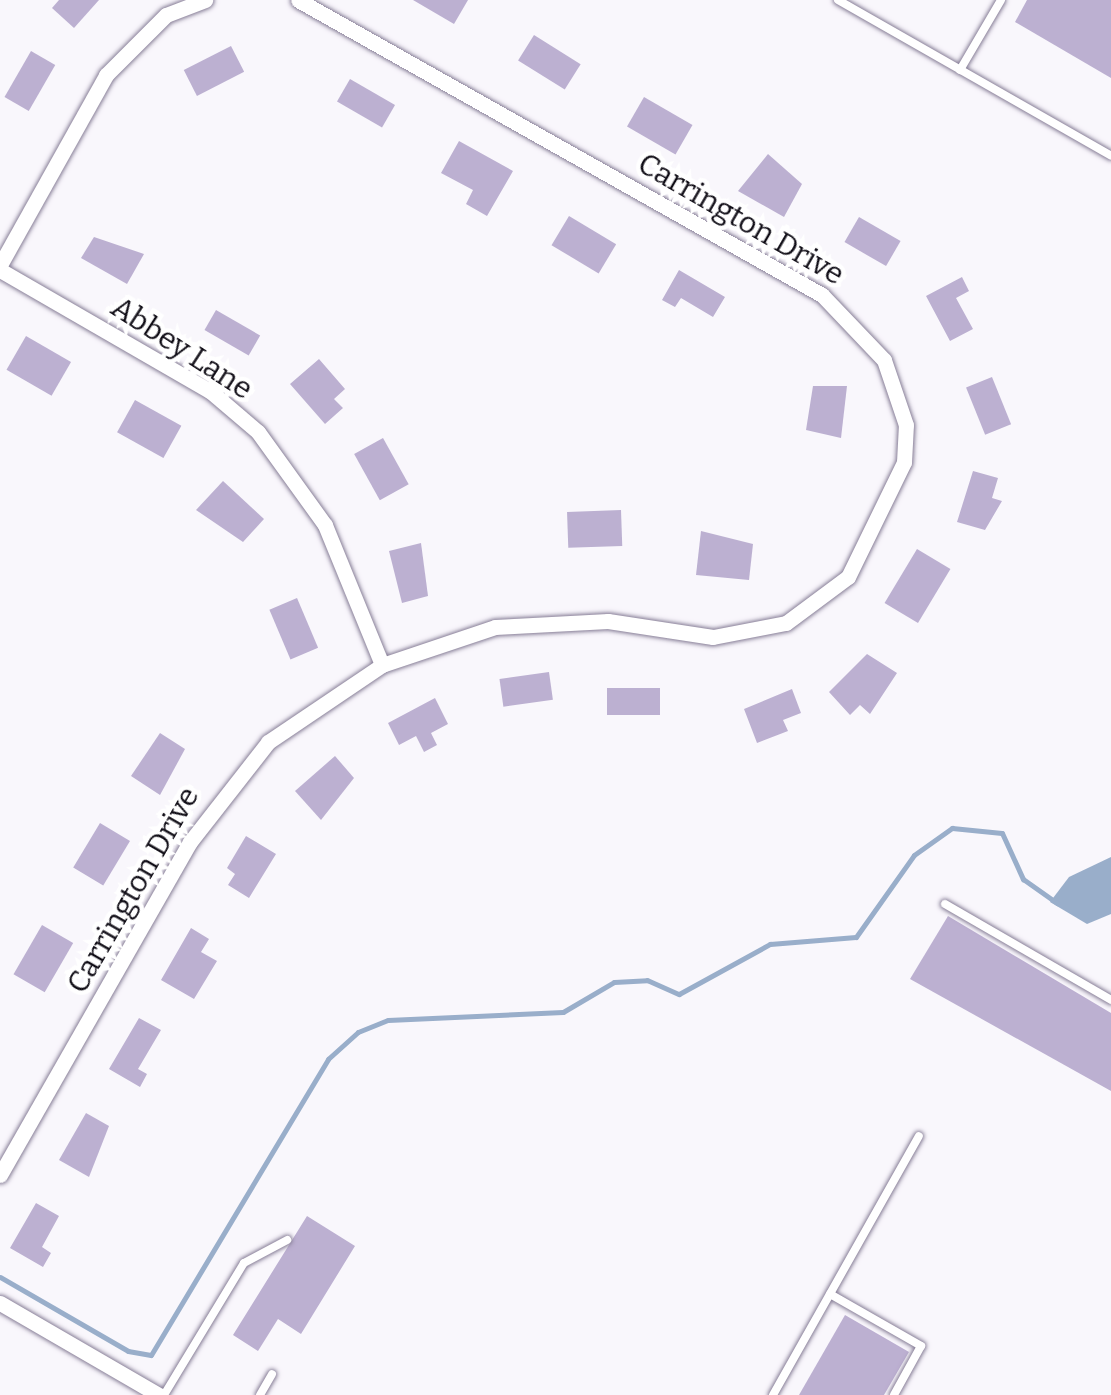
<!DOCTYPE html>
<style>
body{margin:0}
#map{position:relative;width:1111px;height:1395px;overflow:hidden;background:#f9f7fc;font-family:Bitter,serif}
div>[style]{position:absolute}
.water>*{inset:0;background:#99aeca}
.stream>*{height:5px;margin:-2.5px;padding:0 2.5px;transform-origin:2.5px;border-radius:2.5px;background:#99aeca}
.building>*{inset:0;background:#bcb0d1;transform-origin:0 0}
.roads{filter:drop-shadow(0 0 2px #877e97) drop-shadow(0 0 2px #877e97)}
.lane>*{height:8px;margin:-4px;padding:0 4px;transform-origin:4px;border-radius:4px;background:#fff}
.street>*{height:15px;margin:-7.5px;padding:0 7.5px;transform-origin:7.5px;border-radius:7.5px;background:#fff}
span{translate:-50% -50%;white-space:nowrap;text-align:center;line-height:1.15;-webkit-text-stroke:9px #fff;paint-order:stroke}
.street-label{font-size:30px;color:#0f0c15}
</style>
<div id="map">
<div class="water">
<i style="clip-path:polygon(1111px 857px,1111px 914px,1087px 924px,1050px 902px,1069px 877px)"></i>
</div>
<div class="stream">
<i style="left:0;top:1277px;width:148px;rotate:30deg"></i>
<i style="left:128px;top:1351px;width:23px;rotate:10deg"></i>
<i style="left:151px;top:1355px;width:345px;rotate:-59.1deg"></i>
<i style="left:328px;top:1059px;width:40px;rotate:-42deg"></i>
<i style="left:358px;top:1032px;width:32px;rotate:-22deg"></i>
<i style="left:388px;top:1020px;width:175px;rotate:-2.6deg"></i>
<i style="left:563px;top:1012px;width:59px;rotate:-30.5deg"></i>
<i style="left:614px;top:982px;width:33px;rotate:-3deg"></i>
<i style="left:647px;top:980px;width:35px;rotate:24deg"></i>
<i style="left:679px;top:994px;width:104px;rotate:-28.8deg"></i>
<i style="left:770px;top:944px;width:86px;rotate:-4.7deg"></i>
<i style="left:856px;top:937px;width:100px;rotate:-54.7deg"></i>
<i style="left:914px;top:855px;width:47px;rotate:-35.4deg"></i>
<i style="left:952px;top:828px;width:50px;rotate:5.7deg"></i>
<i style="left:1002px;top:833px;width:51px;rotate:65.5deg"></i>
<i style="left:1023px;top:879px;width:42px;rotate:35.2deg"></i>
</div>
<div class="building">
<i style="clip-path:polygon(59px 0,99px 0,74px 28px,52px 8px)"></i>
<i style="clip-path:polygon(413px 0,468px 0,454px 24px)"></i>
<i style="clip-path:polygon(1027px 0,1111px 0,1111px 78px,1015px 22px)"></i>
<i style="left:534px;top:35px;width:55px;height:30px;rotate:32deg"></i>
<i style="left:231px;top:46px;width:29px;height:53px;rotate:63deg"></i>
<i style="left:31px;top:51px;width:28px;height:53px;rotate:30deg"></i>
<i style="left:350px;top:79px;width:52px;height:26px;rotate:30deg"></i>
<i style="left:644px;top:97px;width:56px;height:34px;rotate:30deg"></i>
<i style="clip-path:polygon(459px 141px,513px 171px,487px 216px,466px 204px,473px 190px,441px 173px)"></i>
<i style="clip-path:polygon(768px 154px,802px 184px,784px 217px,738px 191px)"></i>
<i style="left:569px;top:216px;width:55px;height:34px;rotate:31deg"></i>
<i style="left:859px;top:217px;width:48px;height:29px;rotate:30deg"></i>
<i style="clip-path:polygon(94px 237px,144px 254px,127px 284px,81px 258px)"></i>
<i style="clip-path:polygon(679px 270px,725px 297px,713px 317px,681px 298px,675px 307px,662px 300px)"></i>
<i style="clip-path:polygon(962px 277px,969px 291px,956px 298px,973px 329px,950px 341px,926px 296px)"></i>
<i style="left:216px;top:310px;width:51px;height:23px;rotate:30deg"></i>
<i style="left:26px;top:336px;width:52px;height:39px;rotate:30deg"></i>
<i style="clip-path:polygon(319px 359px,345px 389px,334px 399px,343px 408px,325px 424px,290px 384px)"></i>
<i style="left:992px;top:377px;width:51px;height:28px;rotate:68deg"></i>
<i style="clip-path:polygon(813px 386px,847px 386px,841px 438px,806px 430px)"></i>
<i style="left:135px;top:400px;width:53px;height:37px;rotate:29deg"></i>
<i style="left:383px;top:438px;width:53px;height:33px;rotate:61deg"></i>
<i style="clip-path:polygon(973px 471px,998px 478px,992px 498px,1002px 501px,985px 530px,957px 522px)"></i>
<i style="clip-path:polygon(223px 481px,264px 519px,243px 542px,196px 510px)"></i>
<i style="left:621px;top:510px;width:36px;height:54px;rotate:88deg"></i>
<i style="clip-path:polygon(701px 531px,753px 544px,749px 580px,696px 575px)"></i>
<i style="clip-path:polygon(421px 543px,428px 596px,402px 603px,389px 551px)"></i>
<i style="left:917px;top:549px;width:39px;height:63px;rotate:31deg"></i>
<i style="left:297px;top:598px;width:54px;height:30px;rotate:67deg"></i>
<i style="clip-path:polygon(867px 654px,897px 673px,870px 714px,860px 705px,850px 715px,829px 692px)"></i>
<i style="left:549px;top:672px;width:28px;height:50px;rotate:82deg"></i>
<i style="left:660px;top:688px;width:27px;height:53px;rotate:90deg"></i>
<i style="clip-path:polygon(792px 689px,801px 713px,783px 720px,788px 731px,757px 743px,744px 709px)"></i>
<i style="clip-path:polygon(435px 698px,448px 724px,431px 733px,437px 745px,424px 752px,416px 736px,399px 745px,388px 723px)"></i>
<i style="clip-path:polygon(160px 733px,185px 749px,160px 795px,131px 776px)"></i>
<i style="clip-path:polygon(335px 756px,354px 778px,321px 820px,295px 791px)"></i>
<i style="left:100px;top:823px;width:35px;height:52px;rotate:31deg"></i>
<i style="clip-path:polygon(246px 836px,276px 854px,249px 898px,228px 885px,235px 874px,227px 868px)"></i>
<i style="clip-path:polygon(948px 916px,1111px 1013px,1111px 1091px,910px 979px)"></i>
<i style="left:42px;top:925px;width:36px;height:57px;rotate:30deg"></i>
<i style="clip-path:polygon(191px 928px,209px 939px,201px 952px,217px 961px,194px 999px,161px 980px)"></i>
<i style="clip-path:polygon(139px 1018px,161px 1030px,138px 1069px,147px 1074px,140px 1087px,109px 1069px)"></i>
<i style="clip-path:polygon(86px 1113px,109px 1126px,89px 1177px,59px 1160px)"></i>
<i style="clip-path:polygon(36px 1203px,59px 1216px,42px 1247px,51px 1253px,43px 1267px,10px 1248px)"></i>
<i style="clip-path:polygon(307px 1216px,355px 1246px,301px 1334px,278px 1319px,258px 1351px,233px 1335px)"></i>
<i style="clip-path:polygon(845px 1315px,909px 1352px,884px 1395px,799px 1395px)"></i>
</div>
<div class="roads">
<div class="lane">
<i style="left:838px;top:0;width:314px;rotate:29.7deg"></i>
<i style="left:960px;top:70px;width:81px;rotate:-59.6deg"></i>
<i style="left:945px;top:904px;width:192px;rotate:30deg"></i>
<i style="left:830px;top:1294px;width:105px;rotate:29.7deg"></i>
<i style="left:921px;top:1346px;width:56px;rotate:118.9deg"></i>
<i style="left:164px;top:1395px;width:154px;rotate:-58.8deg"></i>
<i style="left:244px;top:1263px;width:49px;rotate:-28.1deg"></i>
<i style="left:260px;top:1395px;width:24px;rotate:-60deg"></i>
<i style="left:773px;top:1395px;width:297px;rotate:-60.6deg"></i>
</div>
<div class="street">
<i style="left:0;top:265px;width:218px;rotate:-60.8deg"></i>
<i style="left:106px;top:75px;width:85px;rotate:-45deg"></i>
<i style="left:166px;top:15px;width:42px;rotate:-21deg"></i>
<i style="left:0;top:270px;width:242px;rotate:30deg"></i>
<i style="left:210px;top:391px;width:63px;rotate:40.5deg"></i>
<i style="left:258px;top:432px;width:115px;rotate:54.2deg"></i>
<i style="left:325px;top:525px;width:151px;rotate:67.8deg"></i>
<i style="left:0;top:1175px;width:383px;rotate:-60.3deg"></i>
<i style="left:190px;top:842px;width:127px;rotate:-52deg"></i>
<i style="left:268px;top:742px;width:138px;rotate:-34deg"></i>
<i style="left:382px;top:665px;width:119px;rotate:-18.6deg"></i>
<i style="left:495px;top:627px;width:113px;rotate:-3deg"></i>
<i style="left:608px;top:621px;width:106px;rotate:8.7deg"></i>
<i style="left:713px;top:637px;width:74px;rotate:-10.9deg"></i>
<i style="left:786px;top:623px;width:77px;rotate:-36.6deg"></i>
<i style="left:848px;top:577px;width:128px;rotate:-64deg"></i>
<i style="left:904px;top:462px;width:37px;rotate:-87deg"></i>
<i style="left:906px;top:425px;width:69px;rotate:-108.7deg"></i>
<i style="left:884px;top:360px;width:90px;rotate:-133.6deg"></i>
<i style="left:822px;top:295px;width:601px;rotate:-150.62deg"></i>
<i style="left:0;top:1303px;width:184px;rotate:30.1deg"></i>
</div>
</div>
<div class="street-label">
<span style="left:741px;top:219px;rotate:30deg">Carrington Drive</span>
<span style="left:182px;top:348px;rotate:33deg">Abbey Lane</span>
<span style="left:133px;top:890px;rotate:-60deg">Carrington Drive</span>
</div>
</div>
